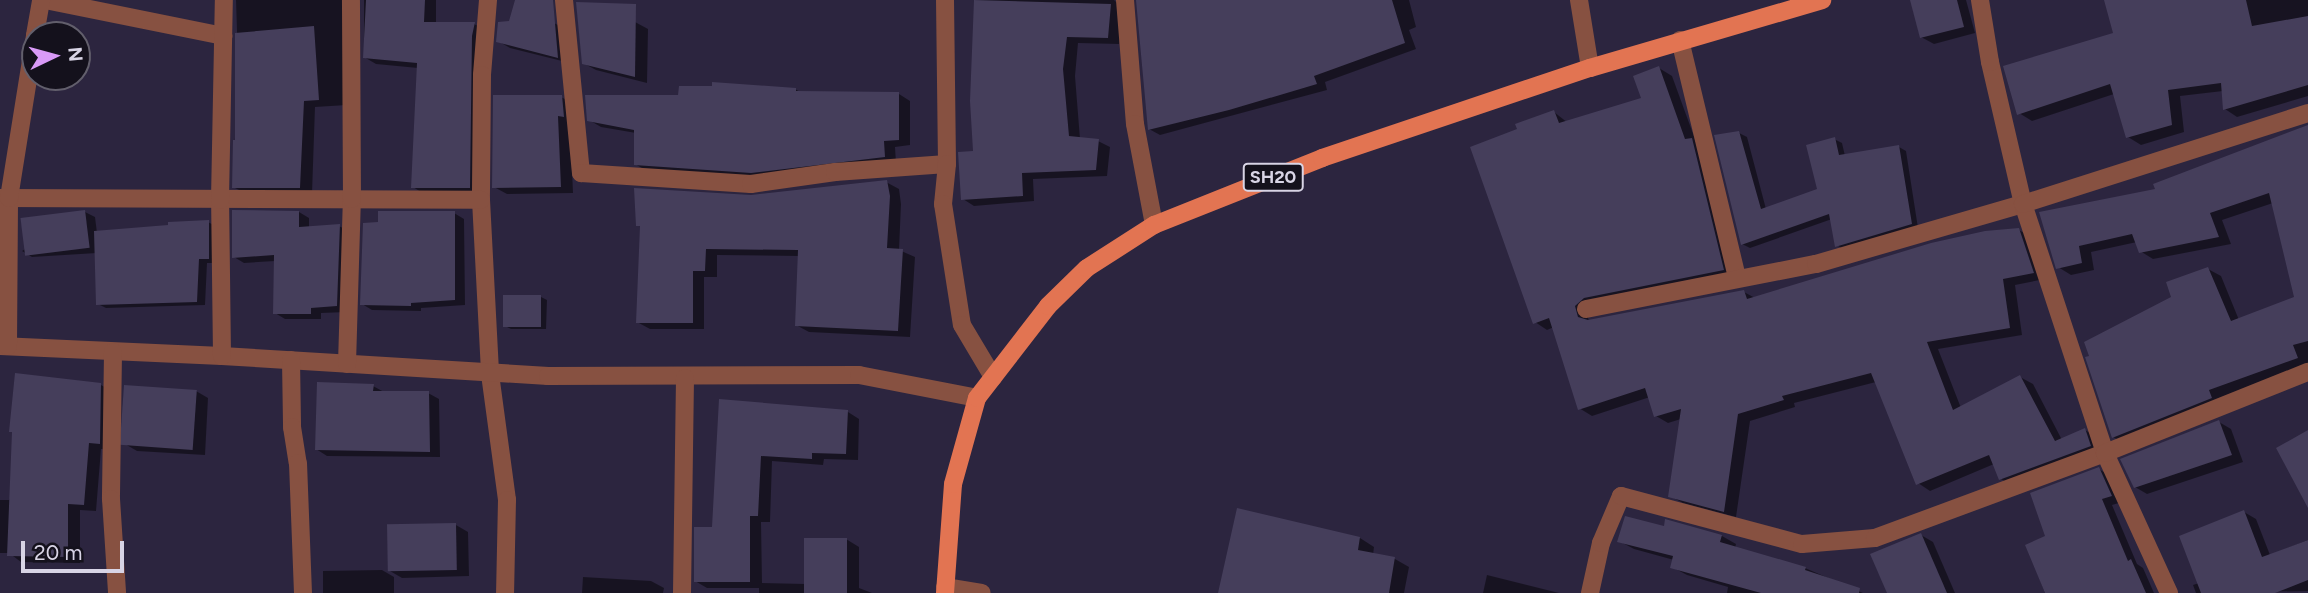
<!DOCTYPE html>
<style>
body{margin:0}
#map{position:relative;width:2308px;height:593px;overflow:hidden;background:#2c253f;font-family:Figtree,sans-serif}
div>[style]{position:absolute}
.shadow>*{inset:0;background:#0007}
.building>*{inset:0;background:#453e5b;transform-origin:0 0}
.minor>*{height:18px;margin:-9px;padding:0 9px;transform-origin:9px;border-radius:9px;background:#875141}
.major>*{height:18px;margin:-9px;padding:0 9px;transform-origin:9px;border-radius:9px;background:#e27452}
span{translate:-50% -50%;white-space:nowrap;text-align:center;line-height:1.15;-webkit-text-stroke:5px #14111c;paint-order:stroke}
.shield-label span{padding:2px 5px;background:#14111c;border:2px solid;border-radius:5px;-webkit-text-stroke-width:0}
.shield-label{font-size:18px;color:#d8d4e5;font-weight:700}
.north{position:absolute;left:21px;top:21px;width:70px;height:70px;box-sizing:border-box;background:#14111c;border:2px solid #625f6c;border-radius:50%;rotate:85deg;font-size:19px;font-weight:700;line-height:28px;text-align:center;color:#d8d4e5}
.north::after{content:'';display:block;margin:auto;width:24px;height:32px;background:#d99af7;clip-path:polygon(50% 0,100% 100%,50% 72%,0 100%)}
.scale{position:absolute;left:21px;top:541px;width:103px;height:32px;box-sizing:border-box;border:4px solid #d8d4e5;border-top:0;padding-left:9px;font-size:21px;line-height:24px;white-space:nowrap;color:#d8d4e5;-webkit-text-stroke:5px #14111c;paint-order:stroke}
</style>
<div id="map">
<div class="shadow">
<i style="clip-path:polygon(236px 0,354px 0,347px 105px,315px 107px,312px 194px,245px 193px,233px 187px,238px 62px)"></i>
<i style="clip-path:polygon(364px 0,436px 0,436px 24px,474px 24px,486px 30px,481px 194px,424px 194px,413px 187px,418px 68px,376px 64px,364px 57px)"></i>
<i style="clip-path:polygon(975px 0,1114px 0,1122px 8px,1119px 44px,1078px 43px,1075px 76px,1080px 139px,1098px 141px,1110px 147px,1107px 176px,1033px 179px,1034px 201px,974px 206px,963px 199px,975px 153px,972px 101px)"></i>
<i style="clip-path:polygon(1137px 0,1409px 0,1416px 27px,1409px 30px,1416px 49px,1325px 82px,1327px 90px,1160px 135px,1149px 129px)"></i>
<i style="clip-path:polygon(1912px 0,1966px 0,1975px 33px,1934px 44px,1921px 37px)"></i>
<i style="clip-path:polygon(2106px 0,2308px 0,2308px 96px,2237px 117px,2225px 109px,2223px 91px,2180px 96px,2184px 132px,2141px 145px,2128px 137px,2114px 94px,2032px 121px,2019px 113px,2115px 34px)"></i>
<i style="clip-path:polygon(635px 22px,648px 29px,647px 83px,596px 70px,583px 63px)"></i>
<i style="clip-path:polygon(554px 23px,567px 30px,570px 63px,510px 48px,498px 41px)"></i>
<i style="clip-path:polygon(1659px 68px,1672px 76px,1696px 142px,1735px 277px,1587px 313px,1589px 322px,1744px 292px,1755px 298px,2019px 230px,2031px 237px,2045px 279px,2015px 285px,2022px 335px,1938px 349px,1961px 408px,2020px 377px,2033px 384px,2062px 440px,2085px 430px,2097px 437px,2102px 453px,2013px 486px,2001px 479px,1994px 464px,1930px 491px,1918px 483px,1876px 382px,1794px 403px,1795px 407px,1750px 421px,1736px 517px,1683px 503px,1670px 496px,1681px 419px,1668px 423px,1656px 416px,1650px 397px,1592px 416px,1579px 408px,1554px 327px,1547px 330px,1535px 322px,1519px 130px,1554px 112px,1568px 123px,1644px 99px)"></i>
<i style="clip-path:polygon(795px 89px,802px 93px,899px 94px,910px 101px,910px 145px,895px 147px,896px 163px,763px 178px,647px 171px,635px 164px,636px 133px,601px 127px,589px 120px,680px 97px)"></i>
<i style="clip-path:polygon(561px 97px,574px 104px,570px 122px,573px 193px,507px 194px,494px 187px)"></i>
<i style="clip-path:polygon(2308px 127px,2308px 365px,2126px 444px,2113px 437px,2173px 298px,2208px 269px,2221px 276px,2239px 320px,2296px 298px,2273px 203px,2222px 220px,2231px 244px,2153px 259px,2140px 251px,2137px 242px,2091px 252px,2094px 270px,2071px 275px,2058px 267px,2041px 214px,2157px 190px)"></i>
<i style="clip-path:polygon(1739px 133px,1747px 137px,1766px 209px,1819px 190px,1834px 139px,1842px 143px,1845px 156px,1899px 147px,1906px 151px,1918px 228px,1844px 250px,1837px 245px,1832px 219px,1750px 248px,1742px 244px)"></i>
<i style="clip-path:polygon(886px 182px,899px 189px,901px 204px,899px 250px,915px 257px,910px 337px,809px 332px,796px 325px,800px 256px,717px 255px,717px 277px,704px 277px,704px 329px,650px 329px,637px 322px,642px 227px,637px 225px,751px 197px)"></i>
<i style="clip-path:polygon(85px 212px,95px 217px,97px 233px,208px 222px,217px 227px,217px 263px,207px 263px,205px 305px,106px 308px,98px 304px,97px 253px,32px 257px,22px 251px)"></i>
<i style="clip-path:polygon(299px 212px,309px 218px,309px 228px,339px 226px,350px 232px,347px 312px,321px 313px,321px 319px,285px 319px,275px 313px,275px 261px,244px 263px,234px 257px)"></i>
<i style="clip-path:polygon(454px 213px,464px 219px,465px 305px,421px 308px,421px 311px,372px 310px,362px 304px)"></i>
<i style="clip-path:polygon(541px 297px,547px 300px,546px 329px,511px 329px,505px 326px)"></i>
<i style="clip-path:polygon(101px 385px,113px 392px,112px 450px,101px 449px,96px 511px,80px 510px,80px 563px,21px 562px,9px 553px,0 553px,0 500px,9px 500px)"></i>
<i style="clip-path:polygon(373px 386px,384px 392px,428px 393px,439px 399px,440px 457px,327px 456px,316px 449px)"></i>
<i style="clip-path:polygon(196px 391px,208px 398px,205px 455px,137px 451px,125px 444px)"></i>
<i style="clip-path:polygon(720px 401px,848px 412px,859px 419px,858px 460px,824px 459px,823px 465px,772px 461px,770px 522px,761px 522px,762px 583px,806px 584px,846px 539px,859px 547px,859px 588px,872px 593px,759px 593px,759px 588px,707px 588px,695px 581px,714px 529px)"></i>
<i style="clip-path:polygon(2219px 422px,2231px 429px,2243px 462px,2147px 494px,2135px 487px)"></i>
<i style="clip-path:polygon(2099px 469px,2110px 476px,2122px 502px,2112px 505px,2137px 564px,2143px 568px,2154px 593px,2045px 593px,2027px 546px,2047px 537px)"></i>
<i style="clip-path:polygon(2244px 512px,2256px 519px,2270px 555px,2308px 540px,2308px 591px,2196px 593px,2193px 585px,2199px 583px)"></i>
<i style="clip-path:polygon(456px 525px,468px 532px,469px 576px,402px 578px,390px 571px)"></i>
<i style="clip-path:polygon(1665px 528px,1722px 536px,1736px 544px,1735px 548px,1805px 568px,1863px 593px,1727px 593px,1728px 587px,1687px 575px,1672px 567px,1674px 560px,1634px 549px,1619px 541px)"></i>
<i style="clip-path:polygon(1921px 535px,1933px 542px,1955px 593px,1896px 593px)"></i>
<i style="clip-path:polygon(1360px 538px,1374px 547px,1373px 555px,1395px 559px,1409px 567px,1404px 593px,1225px 593px)"></i>
<i style="clip-path:polygon(382px 570px,394px 577px,394px 593px,323px 593px,323px 571px)"></i>
<i style="clip-path:polygon(1487px 575px,1559px 593px,1483px 593px)"></i>
<i style="clip-path:polygon(583px 577px,651px 581px,664px 588px,663px 593px,582px 593px)"></i>
</div>
<div class="building">
<i style="clip-path:polygon(366px 0,425px 0,424px 22px,475px 22px,472px 36px,470px 188px,411px 188px,417px 63px,363px 58px)"></i>
<i style="clip-path:polygon(515px 0,553px 0,558px 58px,496px 42px,498px 22px,509px 21px)"></i>
<i style="clip-path:polygon(974px 0,1111px 4px,1108px 38px,1067px 37px,1063px 69px,1069px 136px,1099px 139px,1096px 170px,1022px 173px,1023px 196px,961px 200px,958px 152px,973px 151px,970px 101px)"></i>
<i style="clip-path:polygon(1136px 0,1392px 0,1405px 43px,1314px 76px,1317px 84px,1229px 110px,1148px 130px)"></i>
<i style="clip-path:polygon(1910px 0,1957px 0,1964px 27px,1920px 38px)"></i>
<i style="clip-path:polygon(2104px 0,2246px 0,2252px 26px,2308px 16px,2308px 85px,2223px 110px,2221px 83px,2168px 90px,2172px 125px,2126px 138px,2110px 84px,2017px 115px,2003px 66px,2113px 33px)"></i>
<i style="clip-path:polygon(576px 2px,636px 4px,635px 77px,582px 64px)"></i>
<i style="clip-path:polygon(314px 26px,319px 100px,304px 101px,300px 188px,232px 188px,233px 140px,235px 140px,235px 33px)"></i>
<i style="clip-path:polygon(1659px 66px,1685px 139px,1692px 138px,1724px 270px,1584px 298px,1575px 306px,1578px 317px,1588px 320px,1744px 290px,1747px 299px,1931px 243px,1985px 231px,2019px 228px,2034px 273px,2003px 279px,2010px 328px,1927px 342px,1953px 410px,2020px 375px,2055px 441px,2085px 428px,2091px 446px,1999px 480px,1989px 455px,1916px 485px,1871px 373px,1782px 396px,1784px 400px,1738px 414px,1724px 512px,1668px 497px,1681px 409px,1654px 417px,1645px 388px,1578px 410px,1549px 318px,1533px 324px,1470px 147px,1517px 129px,1515px 124px,1554px 110px,1559px 123px,1641px 98px,1633px 76px)"></i>
<i style="clip-path:polygon(712px 82px,796px 88px,796px 91px,899px 92px,899px 140px,884px 141px,885px 157px,751px 173px,634px 165px,634px 130px,587px 121px,585px 95px,678px 95px,679px 86px,712px 86px)"></i>
<i style="clip-path:polygon(493px 95px,562px 95px,564px 117px,558px 116px,561px 187px,492px 188px)"></i>
<i style="clip-path:polygon(2308px 125px,2308px 341px,2293px 345px,2298px 358px,2209px 390px,2212px 398px,2112px 438px,2085px 357px,2089px 356px,2084px 342px,2171px 297px,2166px 282px,2208px 267px,2231px 321px,2294px 297px,2269px 193px,2210px 213px,2219px 237px,2139px 253px,2132px 234px,2079px 246px,2082px 263px,2056px 269px,2039px 212px,2155px 189px,2153px 184px)"></i>
<i style="clip-path:polygon(1739px 131px,1761px 209px,1817px 189px,1806px 145px,1835px 137px,1839px 155px,1899px 145px,1912px 224px,1835px 247px,1829px 214px,1741px 245px,1714px 135px)"></i>
<i style="clip-path:polygon(887px 180px,890px 196px,887px 248px,903px 249px,898px 331px,795px 326px,798px 250px,706px 249px,705px 271px,693px 271px,693px 323px,636px 323px,640px 226px,636px 226px,634px 188px,751px 195px)"></i>
<i style="left:85px;top:210px;width:38px;height:65px;rotate:83deg"></i>
<i style="clip-path:polygon(232px 210px,299px 211px,299px 227px,340px 224px,337px 306px,311px 308px,311px 314px,273px 314px,274px 255px,232px 258px)"></i>
<i style="clip-path:polygon(378px 211px,455px 211px,455px 300px,411px 303px,411px 306px,360px 305px,363px 223px,378px 222px)"></i>
<i style="clip-path:polygon(209px 220px,209px 259px,199px 259px,197px 302px,96px 305px,94px 231px,168px 225px,168px 222px)"></i>
<i style="left:503px;top:295px;width:38px;height:32px"></i>
<i style="clip-path:polygon(15px 373px,101px 383px,100px 444px,89px 443px,84px 505px,68px 504px,68px 557px,7px 556px,12px 432px,9px 432px)"></i>
<i style="clip-path:polygon(317px 382px,374px 384px,373px 391px,429px 391px,430px 452px,315px 450px)"></i>
<i style="left:124px;top:385px;width:73px;height:60px;rotate:4deg"></i>
<i style="clip-path:polygon(719px 399px,848px 410px,846px 454px,812px 453px,812px 459px,761px 456px,758px 516px,750px 516px,750px 582px,694px 582px,694px 527px,712px 527px)"></i>
<i style="clip-path:polygon(2219px 420px,2232px 455px,2134px 488px,2120px 459px)"></i>
<i style="clip-path:polygon(2308px 430px,2308px 508px,2276px 448px)"></i>
<i style="clip-path:polygon(2099px 467px,2112px 496px,2102px 499px,2128px 561px,2131px 559px,2146px 593px,2045px 593px,2025px 545px,2045px 536px,2030px 493px)"></i>
<i style="clip-path:polygon(1237px 508px,1360px 537px,1358px 550px,1395px 557px,1389px 593px,1218px 593px)"></i>
<i style="clip-path:polygon(2244px 510px,2262px 557px,2308px 540px,2308px 580px,2275px 593px,2201px 593px,2179px 536px)"></i>
<i style="clip-path:polygon(1625px 516px,1664px 526px,1665px 519px,1722px 535px,1720px 542px,1806px 567px,1805px 570px,1860px 588px,1859px 593px,1761px 593px,1670px 568px,1673px 556px,1617px 542px)"></i>
<i style="left:456px;top:523px;width:47px;height:69px;rotate:89deg"></i>
<i style="clip-path:polygon(1921px 533px,1947px 593px,1887px 593px,1870px 554px)"></i>
<i style="left:804px;top:538px;width:43px;height:55px"></i>
</div>
<div class="minor">
<i style="left:45px;top:0;width:182px;rotate:11.4deg"></i>
<i style="left:488px;top:0;width:75px;rotate:94.6deg"></i>
<i style="left:482px;top:75px;width:125px;rotate:90.5deg"></i>
<i style="left:481px;top:200px;width:174px;rotate:87deg"></i>
<i style="left:490px;top:374px;width:127px;rotate:82.3deg"></i>
<i style="left:507px;top:500px;width:93px;rotate:91.2deg"></i>
<i style="left:564px;top:0;width:174px;rotate:84.4deg"></i>
<i style="left:581px;top:173px;width:170px;rotate:3.7deg"></i>
<i style="left:751px;top:184px;width:85px;rotate:-8.1deg"></i>
<i style="left:835px;top:172px;width:112px;rotate:-4.1deg"></i>
<i style="left:945px;top:0;width:164px;rotate:89.3deg"></i>
<i style="left:947px;top:164px;width:40px;rotate:95.7deg"></i>
<i style="left:943px;top:204px;width:122px;rotate:81.1deg"></i>
<i style="left:962px;top:325px;width:61px;rotate:59.2deg"></i>
<i style="left:1125px;top:0;width:124px;rotate:85.4deg"></i>
<i style="left:1135px;top:124px;width:103px;rotate:79.3deg"></i>
<i style="left:1579px;top:0;width:69px;rotate:80.8deg"></i>
<i style="left:35px;top:35px;width:36px;rotate:-80deg"></i>
<i style="left:1680px;top:40px;width:245px;rotate:76.5deg"></i>
<i style="left:0;top:198px;width:481px;rotate:0.2deg"></i>
<i style="left:1586px;top:309px;width:234px;rotate:-11.1deg"></i>
<i style="left:1816px;top:264px;width:216px;rotate:-16.2deg"></i>
<i style="left:2023px;top:204px;width:146px;rotate:-103.1deg"></i>
<i style="left:1990px;top:62px;width:63px;rotate:-99.2deg"></i>
<i style="left:0;top:346px;width:222px;rotate:2.6deg"></i>
<i style="left:222px;top:356px;width:327px;rotate:3.5deg"></i>
<i style="left:548px;top:376px;width:311px;rotate:-0.2deg"></i>
<i style="left:859px;top:375px;width:120px;rotate:11deg"></i>
<i style="left:8px;top:346px;width:148px;rotate:-89.6deg"></i>
<i style="left:9px;top:198px;width:165px;rotate:-80.9deg"></i>
<i style="left:113px;top:352px;width:147px;rotate:90.8deg"></i>
<i style="left:111px;top:499px;width:94px;rotate:86.3deg"></i>
<i style="left:222px;top:356px;width:156px;rotate:-90.7deg"></i>
<i style="left:220px;top:200px;width:200px;rotate:-88.9deg"></i>
<i style="left:291px;top:360px;width:67px;rotate:89.1deg"></i>
<i style="left:292px;top:427px;width:36px;rotate:81deg"></i>
<i style="left:298px;top:463px;width:130px;rotate:87.8deg"></i>
<i style="left:347px;top:364px;width:165px;rotate:-88.3deg"></i>
<i style="left:352px;top:199px;width:199px;rotate:-90.3deg"></i>
<i style="left:945px;top:587px;width:37px;rotate:9deg"></i>
<i style="left:682px;top:593px;width:215px;rotate:-89.2deg"></i>
<i style="left:1590px;top:593px;width:51px;rotate:-77.6deg"></i>
<i style="left:1601px;top:543px;width:51px;rotate:-66.9deg"></i>
<i style="left:1621px;top:496px;width:187px;rotate:14.9deg"></i>
<i style="left:1802px;top:544px;width:73px;rotate:-4.7deg"></i>
<i style="left:1875px;top:538px;width:245px;rotate:-20.3deg"></i>
<i style="left:2105px;top:453px;width:262px;rotate:-108.2deg"></i>
<i style="left:2023px;top:204px;width:299px;rotate:-17.7deg"></i>
<i style="left:2169px;top:593px;width:154px;rotate:-114.6deg"></i>
<i style="left:2105px;top:453px;width:219px;rotate:-21.8deg"></i>
</div>
<div class="major">
<i style="left:945px;top:593px;width:109px;rotate:-85.8deg"></i>
<i style="left:953px;top:484px;width:89px;rotate:-74.4deg"></i>
<i style="left:977px;top:398px;width:116px;rotate:-52.3deg"></i>
<i style="left:1048px;top:306px;width:54px;rotate:-44.3deg"></i>
<i style="left:1087px;top:268px;width:80px;rotate:-32.7deg"></i>
<i style="left:1154px;top:225px;width:181px;rotate:-21.7deg"></i>
<i style="left:1322px;top:158px;width:283px;rotate:-18.6deg"></i>
<i style="left:1590px;top:68px;width:242px;rotate:-16.3deg"></i>
</div>
<div class="shield-label">
<span style="left:1273px;top:177px">SH20</span>
</div>
<div class="north">N</div>
<div class="scale">20 m</div>
</div>
